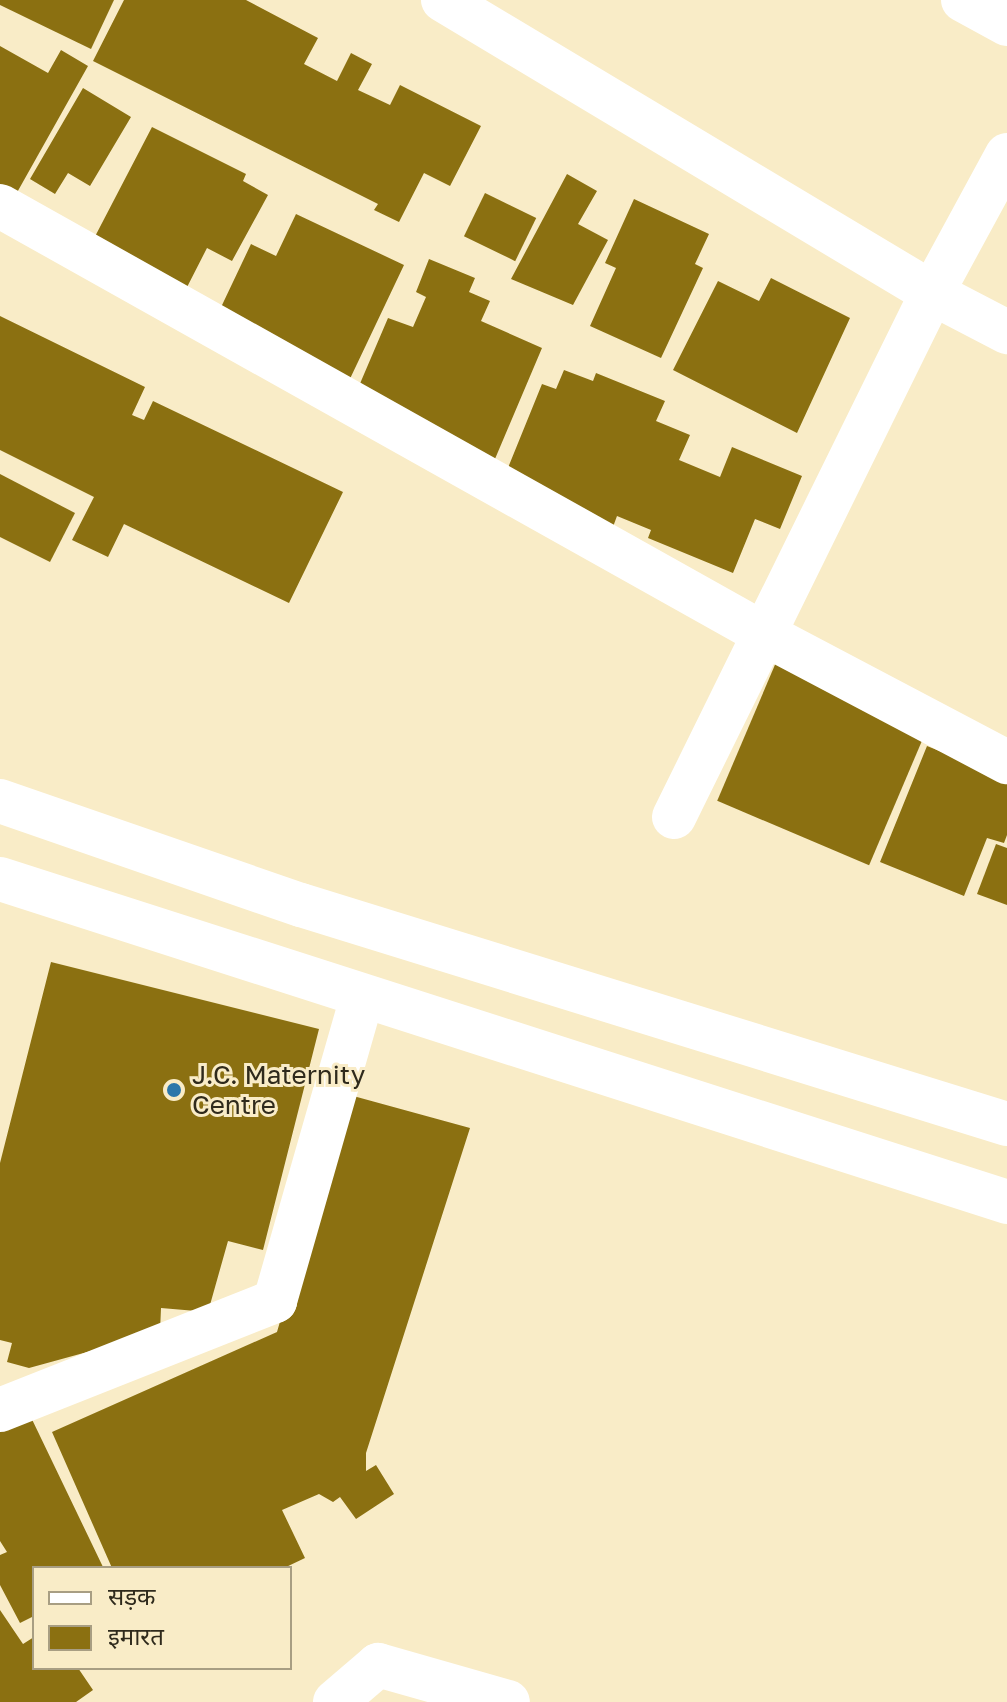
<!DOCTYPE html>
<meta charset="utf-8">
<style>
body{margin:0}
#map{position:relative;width:1007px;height:1702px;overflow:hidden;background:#f9ecc7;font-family:"Golos Text","Noto Sans Devanagari",sans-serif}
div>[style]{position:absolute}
.building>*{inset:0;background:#8b7011;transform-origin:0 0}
.street>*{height:44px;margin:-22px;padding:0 22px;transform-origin:22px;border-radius:22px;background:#fff}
.secondary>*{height:44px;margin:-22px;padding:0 22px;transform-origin:22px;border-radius:22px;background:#fff}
.dots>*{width:22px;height:22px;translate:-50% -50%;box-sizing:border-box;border:4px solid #f9ecc7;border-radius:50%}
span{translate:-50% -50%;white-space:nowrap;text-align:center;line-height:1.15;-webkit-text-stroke:6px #f9ecc7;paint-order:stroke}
.poi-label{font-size:26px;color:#2f2a1c}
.left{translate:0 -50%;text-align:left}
.legend{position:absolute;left:32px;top:1566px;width:260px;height:104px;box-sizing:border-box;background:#f9ecc7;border:2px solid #a89e83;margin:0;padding:10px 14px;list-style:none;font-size:24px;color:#2f2a1c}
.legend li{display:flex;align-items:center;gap:16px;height:40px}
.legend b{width:40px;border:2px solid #a89e83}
</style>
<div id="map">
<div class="building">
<i style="clip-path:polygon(0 0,114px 0,91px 49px,0 5px)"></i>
<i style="clip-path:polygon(124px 0,246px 0,318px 38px,304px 64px,337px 81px,351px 53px,372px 64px,358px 90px,390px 105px,400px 85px,481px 126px,450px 186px,424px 173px,399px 222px,374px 210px,378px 204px,93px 61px)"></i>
<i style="clip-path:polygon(0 46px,48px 73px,61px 50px,88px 66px,10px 205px,0 199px)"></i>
<i style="clip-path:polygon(83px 88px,131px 117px,90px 186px,68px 173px,55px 194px,30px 179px)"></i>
<i style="clip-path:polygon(152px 127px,246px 174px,243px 181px,268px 195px,232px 261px,207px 248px,183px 295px,89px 248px)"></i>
<i style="clip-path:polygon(567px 174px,597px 191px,578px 224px,608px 240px,573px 305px,511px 279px)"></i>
<i style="left:485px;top:193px;width:57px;height:48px;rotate:26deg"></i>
<i style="clip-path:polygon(634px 199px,709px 234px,695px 264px,703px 268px,661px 358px,590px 326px,616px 268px,605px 263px)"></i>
<i style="clip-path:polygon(296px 214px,404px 265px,338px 404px,205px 341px,251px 244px,276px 256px)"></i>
<i style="clip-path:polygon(429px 259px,475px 278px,469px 292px,490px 301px,481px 321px,542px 348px,492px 466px,350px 407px,388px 318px,413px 327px,426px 297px,416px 292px)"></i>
<i style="clip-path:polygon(771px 278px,850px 318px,797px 433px,673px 370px,718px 281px,759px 301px)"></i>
<i style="clip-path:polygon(0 316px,145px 387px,132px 415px,144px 420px,153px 401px,343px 492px,289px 603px,124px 524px,108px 557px,72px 540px,94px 497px,0 450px)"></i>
<i style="clip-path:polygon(564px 370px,593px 381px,596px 373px,665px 401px,656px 421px,690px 435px,679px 460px,720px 477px,732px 447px,802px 476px,780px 529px,755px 519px,733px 573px,648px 538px,651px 530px,617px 516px,610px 535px,499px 490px,542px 384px,556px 389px)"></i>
<i style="clip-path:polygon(0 474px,75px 513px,50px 562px,0 537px)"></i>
<i style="left:777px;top:660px;width:165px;height:153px;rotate:23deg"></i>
<i style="clip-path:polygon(927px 746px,1007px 778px,1007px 835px,1004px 843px,987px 838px,964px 896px,880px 862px)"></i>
<i style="clip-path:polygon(996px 844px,1007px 848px,1007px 905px,977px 894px)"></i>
<i style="clip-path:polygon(51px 962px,319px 1029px,263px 1250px,228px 1241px,208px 1312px,161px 1308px,160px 1332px,29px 1368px,7px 1362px,12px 1343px,0 1340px,0 1163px)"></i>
<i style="clip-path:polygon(346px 1094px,470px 1128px,366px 1453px,366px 1471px,376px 1465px,394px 1494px,356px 1519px,340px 1497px,333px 1502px,319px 1494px,282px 1510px,305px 1558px,284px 1568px,112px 1568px,52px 1432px,277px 1332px)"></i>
<i style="clip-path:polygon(27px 1409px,103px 1567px,34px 1568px,34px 1616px,20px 1623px,0 1585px,0 1555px,7px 1552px,0 1541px,0 1420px)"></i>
<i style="clip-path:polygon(0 1610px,23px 1644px,34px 1637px,34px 1668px,78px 1668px,93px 1690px,76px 1702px,0 1702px)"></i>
</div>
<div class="street">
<i style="left:443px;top:0;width:570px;rotate:30.93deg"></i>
<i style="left:932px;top:293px;width:85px;rotate:27.5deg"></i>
<i style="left:963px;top:0;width:50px;rotate:28.6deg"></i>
<i style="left:0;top:206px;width:876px;rotate:29.26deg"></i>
<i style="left:764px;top:634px;width:275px;rotate:27.8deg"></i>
<i style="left:674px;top:817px;width:584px;rotate:-63.79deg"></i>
<i style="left:932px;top:293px;width:157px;rotate:-61.5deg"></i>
<i style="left:0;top:1410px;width:296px;rotate:-21.6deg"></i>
<i style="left:275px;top:1301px;width:315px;rotate:-74deg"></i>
<i style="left:335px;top:1702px;width:57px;rotate:-40.7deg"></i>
<i style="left:378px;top:1665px;width:135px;rotate:15.9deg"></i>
</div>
<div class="secondary">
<i style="left:0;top:801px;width:318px;rotate:19.1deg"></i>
<i style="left:301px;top:905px;width:739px;rotate:17.23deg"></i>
<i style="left:0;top:879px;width:1058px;rotate:17.78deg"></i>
</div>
<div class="dots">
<i style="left:174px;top:1090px;background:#2c77aa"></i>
</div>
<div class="poi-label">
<span class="left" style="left:192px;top:1090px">J.C. Maternity<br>Centre</span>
</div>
<ul class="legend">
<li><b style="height:10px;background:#fff"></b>सड़क</li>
<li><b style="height:22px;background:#8b7011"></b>इमारत</li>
</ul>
</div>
